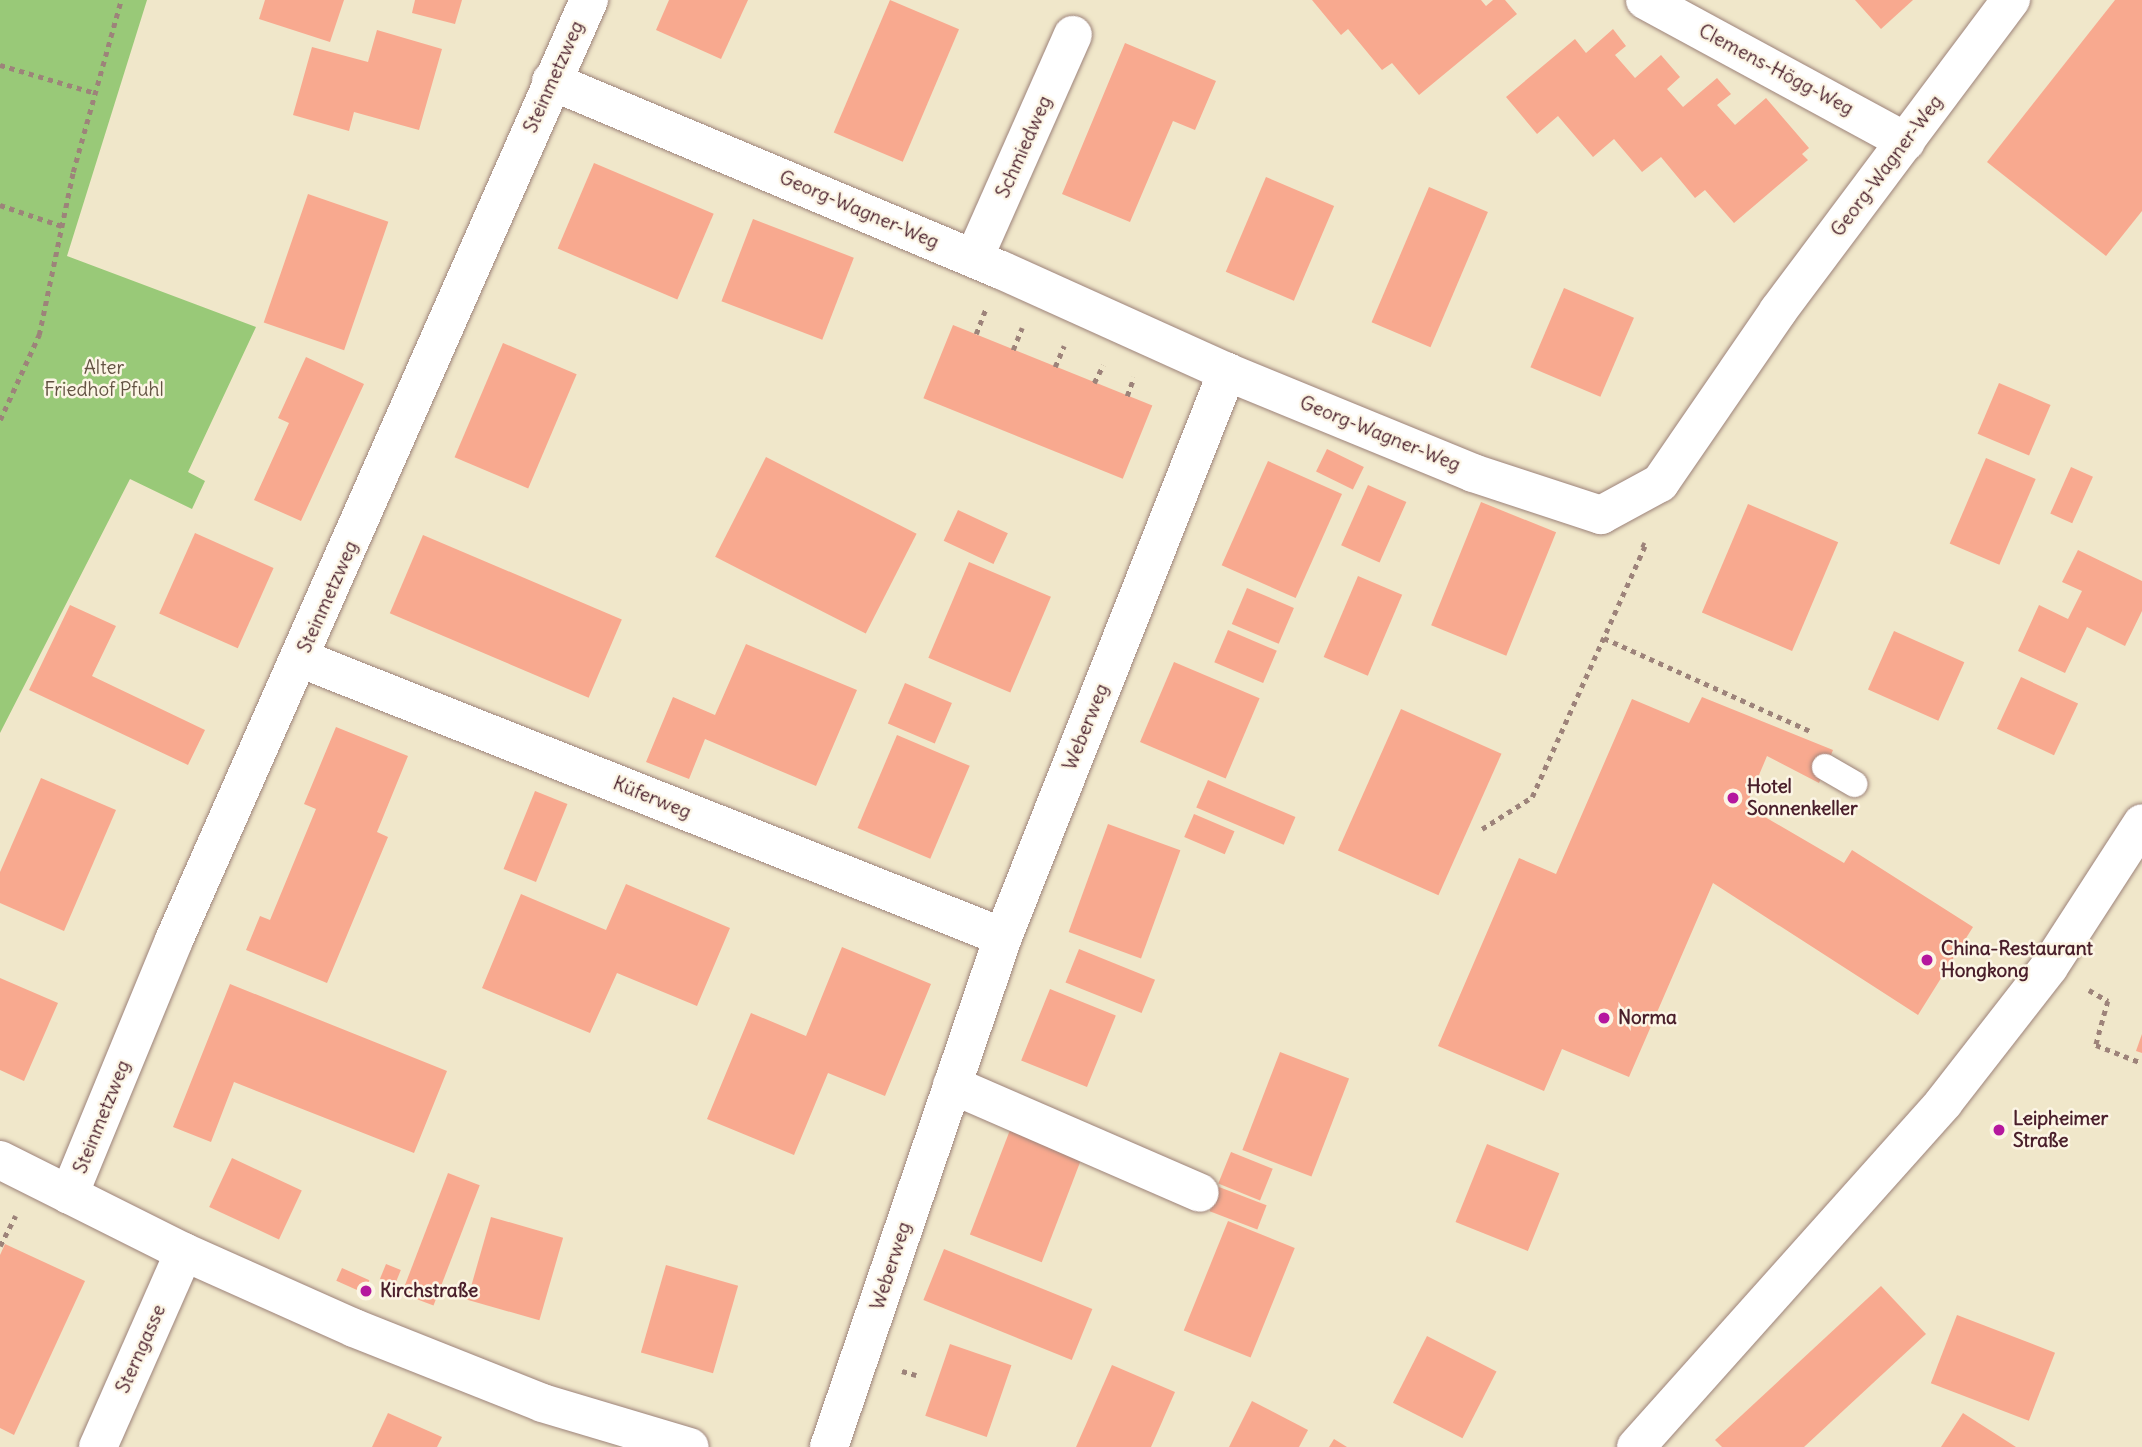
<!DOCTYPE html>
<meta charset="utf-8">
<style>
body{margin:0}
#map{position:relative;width:2142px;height:1447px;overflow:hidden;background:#f0e7ca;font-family:Delius,sans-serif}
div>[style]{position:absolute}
.green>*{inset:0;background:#99c978}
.building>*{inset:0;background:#f8a98f;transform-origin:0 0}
.path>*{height:4.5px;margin-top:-2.25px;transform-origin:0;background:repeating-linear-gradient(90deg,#9d837a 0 5px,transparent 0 10px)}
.roads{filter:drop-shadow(0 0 2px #9d837a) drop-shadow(0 0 2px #9d837a)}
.lane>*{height:26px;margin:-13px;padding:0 13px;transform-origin:13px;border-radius:13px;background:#fff}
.street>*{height:38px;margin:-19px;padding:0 19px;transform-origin:19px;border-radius:19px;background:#fff}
.secondary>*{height:38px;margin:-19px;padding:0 19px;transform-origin:19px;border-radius:19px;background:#fff}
.dots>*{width:19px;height:19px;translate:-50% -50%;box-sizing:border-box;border:4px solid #fcf5e5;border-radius:50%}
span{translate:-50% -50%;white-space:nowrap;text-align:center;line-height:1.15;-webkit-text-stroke:5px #fcf5e5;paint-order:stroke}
.street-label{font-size:19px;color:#4a1f2b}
.park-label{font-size:19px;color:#625242}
.poi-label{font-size:19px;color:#4a1f2b;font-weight:700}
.left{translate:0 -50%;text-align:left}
</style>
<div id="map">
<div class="green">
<i style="clip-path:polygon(0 0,147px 0,67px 256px,256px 327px,188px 472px,205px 481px,192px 509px,130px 479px,0 733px)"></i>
</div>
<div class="building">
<i style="clip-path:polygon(265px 0,344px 0,330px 42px,259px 19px)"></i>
<i style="clip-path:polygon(415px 0,462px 0,455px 24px,412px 13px)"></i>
<i style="clip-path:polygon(669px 0,748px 0,721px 59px,656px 30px)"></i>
<i style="left:890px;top:0;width:75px;height:144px;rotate:23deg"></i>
<i style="clip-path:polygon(1312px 0,1481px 0,1486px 6px,1493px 0,1505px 0,1517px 14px,1419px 95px,1392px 63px,1382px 70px,1348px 29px,1341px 35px)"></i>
<i style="clip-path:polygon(1855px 0,1913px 0,1881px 29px)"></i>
<i style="clip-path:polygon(2115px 0,2142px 0,2142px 211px,2106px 256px,1987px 162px)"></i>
<i style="clip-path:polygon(1613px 29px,1626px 46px,1615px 55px,1635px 78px,1661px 55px,1680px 77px,1667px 89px,1683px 107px,1717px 78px,1731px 94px,1717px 105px,1735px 125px,1766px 98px,1809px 148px,1802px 154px,1808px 160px,1734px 223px,1705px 190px,1695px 198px,1661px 157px,1642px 172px,1614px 139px,1593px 157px,1558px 116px,1537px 134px,1506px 97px,1575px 39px,1586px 53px)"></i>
<i style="clip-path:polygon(377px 30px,442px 49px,419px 130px,354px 112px,349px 131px,293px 115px,312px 47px,368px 62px)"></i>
<i style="clip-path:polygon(1125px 43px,1216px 81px,1195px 130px,1173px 121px,1130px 222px,1062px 194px)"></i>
<i style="left:594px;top:163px;width:130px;height:93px;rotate:23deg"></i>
<i style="left:1266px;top:177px;width:74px;height:103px;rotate:23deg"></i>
<i style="left:1429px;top:187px;width:64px;height:147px;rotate:23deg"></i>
<i style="left:308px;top:194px;width:85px;height:136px;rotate:19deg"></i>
<i style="left:753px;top:219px;width:108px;height:88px;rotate:21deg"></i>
<i style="left:1564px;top:288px;width:76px;height:86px;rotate:23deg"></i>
<i style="left:953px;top:325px;width:215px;height:79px;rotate:22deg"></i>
<i style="left:503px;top:343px;width:80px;height:124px;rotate:23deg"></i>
<i style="clip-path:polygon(306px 357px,364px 384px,301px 521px,254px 500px,289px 423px,278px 418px)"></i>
<i style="left:1999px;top:383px;width:56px;height:55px;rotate:23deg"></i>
<i style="left:1327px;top:449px;width:41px;height:25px;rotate:26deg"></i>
<i style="left:766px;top:457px;width:169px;height:112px;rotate:27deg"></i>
<i style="left:1986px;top:458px;width:54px;height:93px;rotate:23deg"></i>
<i style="left:1268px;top:461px;width:81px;height:114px;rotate:24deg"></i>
<i style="left:2071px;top:467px;width:24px;height:51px;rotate:24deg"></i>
<i style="left:1368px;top:485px;width:42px;height:66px;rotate:24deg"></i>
<i style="left:1481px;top:502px;width:81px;height:133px;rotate:22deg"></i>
<i style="left:1748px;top:504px;width:98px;height:118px;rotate:23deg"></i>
<i style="left:958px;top:510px;width:55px;height:34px;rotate:25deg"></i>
<i style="left:195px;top:533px;width:86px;height:88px;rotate:24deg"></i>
<i style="left:423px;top:535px;width:216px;height:85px;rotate:23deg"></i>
<i style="clip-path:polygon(2078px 550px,2142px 581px,2142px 611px,2125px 646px,2087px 627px,2065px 673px,2018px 651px,2039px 605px,2068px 619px,2082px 591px,2062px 582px)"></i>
<i style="left:969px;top:562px;width:89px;height:104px;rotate:23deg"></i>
<i style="left:1358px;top:576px;width:48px;height:88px;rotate:23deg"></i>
<i style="left:1247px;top:588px;width:51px;height:39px;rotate:23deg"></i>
<i style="clip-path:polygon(70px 605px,116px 626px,92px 676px,205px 730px,188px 765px,29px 690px)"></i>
<i style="left:1228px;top:630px;width:53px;height:35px;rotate:23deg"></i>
<i style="left:1894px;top:631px;width:77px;height:64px;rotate:24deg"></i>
<i style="clip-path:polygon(746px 644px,857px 690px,816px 786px,705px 739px,689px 779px,646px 762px,673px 697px,715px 715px)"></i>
<i style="left:1174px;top:662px;width:93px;height:87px;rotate:23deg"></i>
<i style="left:2021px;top:677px;width:63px;height:57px;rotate:25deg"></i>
<i style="left:905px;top:683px;width:51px;height:44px;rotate:23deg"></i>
<i style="clip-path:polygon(1702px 697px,1833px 750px,1819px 783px,1767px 756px,1746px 806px,1844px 863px,1852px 850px,1973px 927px,1918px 1015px,1713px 883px,1629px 1077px,1562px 1049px,1544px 1091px,1438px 1046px,1519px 858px,1556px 874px,1632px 699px,1689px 723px)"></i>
<i style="left:1401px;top:709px;width:110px;height:155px;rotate:24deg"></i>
<i style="clip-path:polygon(336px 727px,408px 756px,377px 832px,388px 837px,327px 983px,246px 950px,260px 916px,270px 920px,316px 809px,304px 804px)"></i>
<i style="left:897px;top:735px;width:79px;height:101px;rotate:23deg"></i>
<i style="clip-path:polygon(41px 778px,116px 810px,64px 931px,0 903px,0 872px)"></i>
<i style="left:1208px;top:780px;width:95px;height:30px;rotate:23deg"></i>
<i style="left:535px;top:791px;width:35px;height:84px;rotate:22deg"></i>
<i style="left:1194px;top:814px;width:44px;height:25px;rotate:23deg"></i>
<i style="left:1108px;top:824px;width:77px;height:115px;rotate:20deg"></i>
<i style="clip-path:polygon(626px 884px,730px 928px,697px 1006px,617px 973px,590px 1033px,482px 988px,521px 894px,606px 930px)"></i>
<i style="clip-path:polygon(842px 947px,931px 984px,885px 1096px,828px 1073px,794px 1155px,707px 1119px,751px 1013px,806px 1036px)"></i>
<i style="left:1079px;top:949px;width:82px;height:36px;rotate:22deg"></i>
<i style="clip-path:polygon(0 978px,58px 1003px,24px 1081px,0 1070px)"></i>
<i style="clip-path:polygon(230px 984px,447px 1071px,414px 1153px,234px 1082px,211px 1142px,173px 1127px)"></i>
<i style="left:1050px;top:989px;width:71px;height:77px;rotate:22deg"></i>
<i style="clip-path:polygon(2142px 1034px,2142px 1053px,2136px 1051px)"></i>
<i style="left:1280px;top:1052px;width:74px;height:105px;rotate:21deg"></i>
<i style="left:1010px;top:1130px;width:77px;height:112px;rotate:21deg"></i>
<i style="left:1487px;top:1144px;width:78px;height:84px;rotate:22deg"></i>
<i style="left:1231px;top:1152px;width:45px;height:34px;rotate:22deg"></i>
<i style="left:232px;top:1158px;width:77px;height:54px;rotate:25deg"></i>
<i style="left:448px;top:1173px;width:34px;height:129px;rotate:21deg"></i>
<i style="left:1219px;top:1187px;width:51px;height:26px;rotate:21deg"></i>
<i style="left:491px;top:1217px;width:75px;height:86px;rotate:16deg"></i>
<i style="left:1228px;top:1221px;width:72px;height:118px;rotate:22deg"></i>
<i style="clip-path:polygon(5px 1244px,85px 1281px,14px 1435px,0 1428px,0 1255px)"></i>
<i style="left:944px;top:1249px;width:160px;height:55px;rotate:22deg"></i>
<i style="left:386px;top:1264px;width:16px;height:16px;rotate:22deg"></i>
<i style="left:666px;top:1265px;width:75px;height:91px;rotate:16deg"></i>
<i style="left:342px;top:1268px;width:30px;height:14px;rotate:24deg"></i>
<i style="clip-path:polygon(1881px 1286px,1926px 1334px,1804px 1447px,1722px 1447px,1715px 1440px)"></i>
<i style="left:1957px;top:1315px;width:105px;height:73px;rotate:21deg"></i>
<i style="left:1427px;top:1336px;width:78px;height:75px;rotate:27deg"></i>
<i style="left:950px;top:1344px;width:65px;height:76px;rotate:19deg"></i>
<i style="clip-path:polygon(1112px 1365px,1175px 1392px,1151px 1447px,1076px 1447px)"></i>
<i style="clip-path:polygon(1252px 1401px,1308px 1430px,1299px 1447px,1229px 1447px)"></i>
<i style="clip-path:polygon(388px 1413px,442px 1437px,437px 1447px,372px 1447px)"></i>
<i style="clip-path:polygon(1963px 1413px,2016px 1447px,1941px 1447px)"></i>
<i style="clip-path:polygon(1334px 1439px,1347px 1447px,1329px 1447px)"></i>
</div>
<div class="path">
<i style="left:0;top:65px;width:99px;rotate:16.4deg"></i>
<i style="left:0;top:205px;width:65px;rotate:18.7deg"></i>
<i style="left:976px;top:334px;width:26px;rotate:-69deg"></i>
<i style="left:1013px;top:350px;width:24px;rotate:-68deg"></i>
<i style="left:1055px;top:367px;width:23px;rotate:-67deg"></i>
<i style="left:1094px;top:383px;width:20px;rotate:-63deg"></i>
<i style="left:1127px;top:396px;width:20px;rotate:-70deg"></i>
<i style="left:0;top:420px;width:94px;rotate:-65.4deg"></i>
<i style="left:39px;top:335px;width:167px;rotate:-78.2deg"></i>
<i style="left:73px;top:172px;width:179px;rotate:-74.4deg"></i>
<i style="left:1604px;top:638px;width:228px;rotate:24.3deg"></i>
<i style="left:1482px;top:829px;width:59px;rotate:-32.6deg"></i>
<i style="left:1532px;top:797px;width:275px;rotate:-65.8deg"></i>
<i style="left:1645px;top:546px;width:4px;rotate:-153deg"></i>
<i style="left:2089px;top:990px;width:22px;rotate:30deg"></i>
<i style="left:2108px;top:1001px;width:46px;rotate:105.3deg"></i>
<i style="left:2096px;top:1045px;width:49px;rotate:21.4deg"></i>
<i style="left:0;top:1246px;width:34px;rotate:-63deg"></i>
<i style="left:902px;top:1371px;width:15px;rotate:16deg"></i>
</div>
<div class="roads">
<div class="lane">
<i style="left:1825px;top:767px;width:34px;rotate:30deg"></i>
</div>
<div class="street">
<i style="left:1645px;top:0;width:297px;rotate:28.5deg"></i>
<i style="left:551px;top:81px;width:488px;rotate:22.8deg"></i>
<i style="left:1001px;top:270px;width:248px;rotate:24.3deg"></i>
<i style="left:1227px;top:372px;width:266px;rotate:22.3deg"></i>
<i style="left:1473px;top:473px;width:135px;rotate:18.2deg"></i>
<i style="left:1601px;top:515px;width:67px;rotate:-28.5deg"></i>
<i style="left:1660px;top:483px;width:209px;rotate:-55.5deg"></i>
<i style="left:1778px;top:311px;width:389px;rotate:-53.2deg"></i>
<i style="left:974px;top:258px;width:244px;rotate:-66.1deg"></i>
<i style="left:302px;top:659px;width:754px;rotate:21.63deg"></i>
<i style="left:952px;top:1085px;width:270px;rotate:23.5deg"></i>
<i style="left:0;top:1160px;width:206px;rotate:26.6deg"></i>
<i style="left:184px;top:1252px;width:186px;rotate:24.1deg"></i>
<i style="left:354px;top:1328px;width:202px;rotate:21.7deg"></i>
<i style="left:542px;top:1403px;width:154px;rotate:16.6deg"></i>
<i style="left:69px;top:1195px;width:276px;rotate:-67.6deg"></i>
<i style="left:174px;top:940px;width:1028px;rotate:-66.18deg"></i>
<i style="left:98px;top:1447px;width:213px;rotate:-66.2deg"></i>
<i style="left:829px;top:1447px;width:539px;rotate:-71.16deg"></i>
<i style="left:1003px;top:937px;width:608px;rotate:-68.37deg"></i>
</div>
<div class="secondary">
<i style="left:1636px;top:1447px;width:462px;rotate:-48.2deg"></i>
<i style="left:1944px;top:1102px;width:171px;rotate:-52.1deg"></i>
<i style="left:2049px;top:967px;width:171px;rotate:-57.1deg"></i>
</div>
</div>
<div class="dots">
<i style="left:1733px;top:798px;background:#b5179e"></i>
<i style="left:1927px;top:960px;background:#b5179e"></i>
<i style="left:1604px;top:1018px;background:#b5179e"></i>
<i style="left:1999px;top:1130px;background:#b5179e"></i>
<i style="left:366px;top:1291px;background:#b5179e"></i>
</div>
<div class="street-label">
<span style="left:1776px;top:70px;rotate:28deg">Clemens-Högg-Weg</span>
<span style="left:554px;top:77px;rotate:-66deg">Steinmetzweg</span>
<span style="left:1024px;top:147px;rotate:-66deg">Schmiedweg</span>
<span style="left:1887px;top:166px;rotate:-53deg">Georg-Wagner-Weg</span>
<span style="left:859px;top:210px;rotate:23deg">Georg-Wagner-Weg</span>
<span style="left:1380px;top:434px;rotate:22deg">Georg-Wagner-Weg</span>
<span style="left:328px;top:597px;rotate:-66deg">Steinmetzweg</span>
<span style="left:1086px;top:727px;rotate:-68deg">Weberweg</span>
<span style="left:652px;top:798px;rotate:22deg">Küferweg</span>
<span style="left:102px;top:1117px;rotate:-68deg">Steinmetzweg</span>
<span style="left:891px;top:1266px;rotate:-72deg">Weberweg</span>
<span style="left:141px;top:1349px;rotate:-66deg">Sterngasse</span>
</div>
<div class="park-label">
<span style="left:104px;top:379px">Alter<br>Friedhof Pfuhl</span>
</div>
<div class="poi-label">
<span class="left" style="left:1747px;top:798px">Hotel<br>Sonnenkeller</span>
<span class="left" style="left:1941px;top:960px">China-Restaurant<br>Hongkong</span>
<span class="left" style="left:1618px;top:1018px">Norma</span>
<span class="left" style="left:2013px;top:1130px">Leipheimer<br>Straße</span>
<span class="left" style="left:380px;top:1291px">Kirchstraße</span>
</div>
</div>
